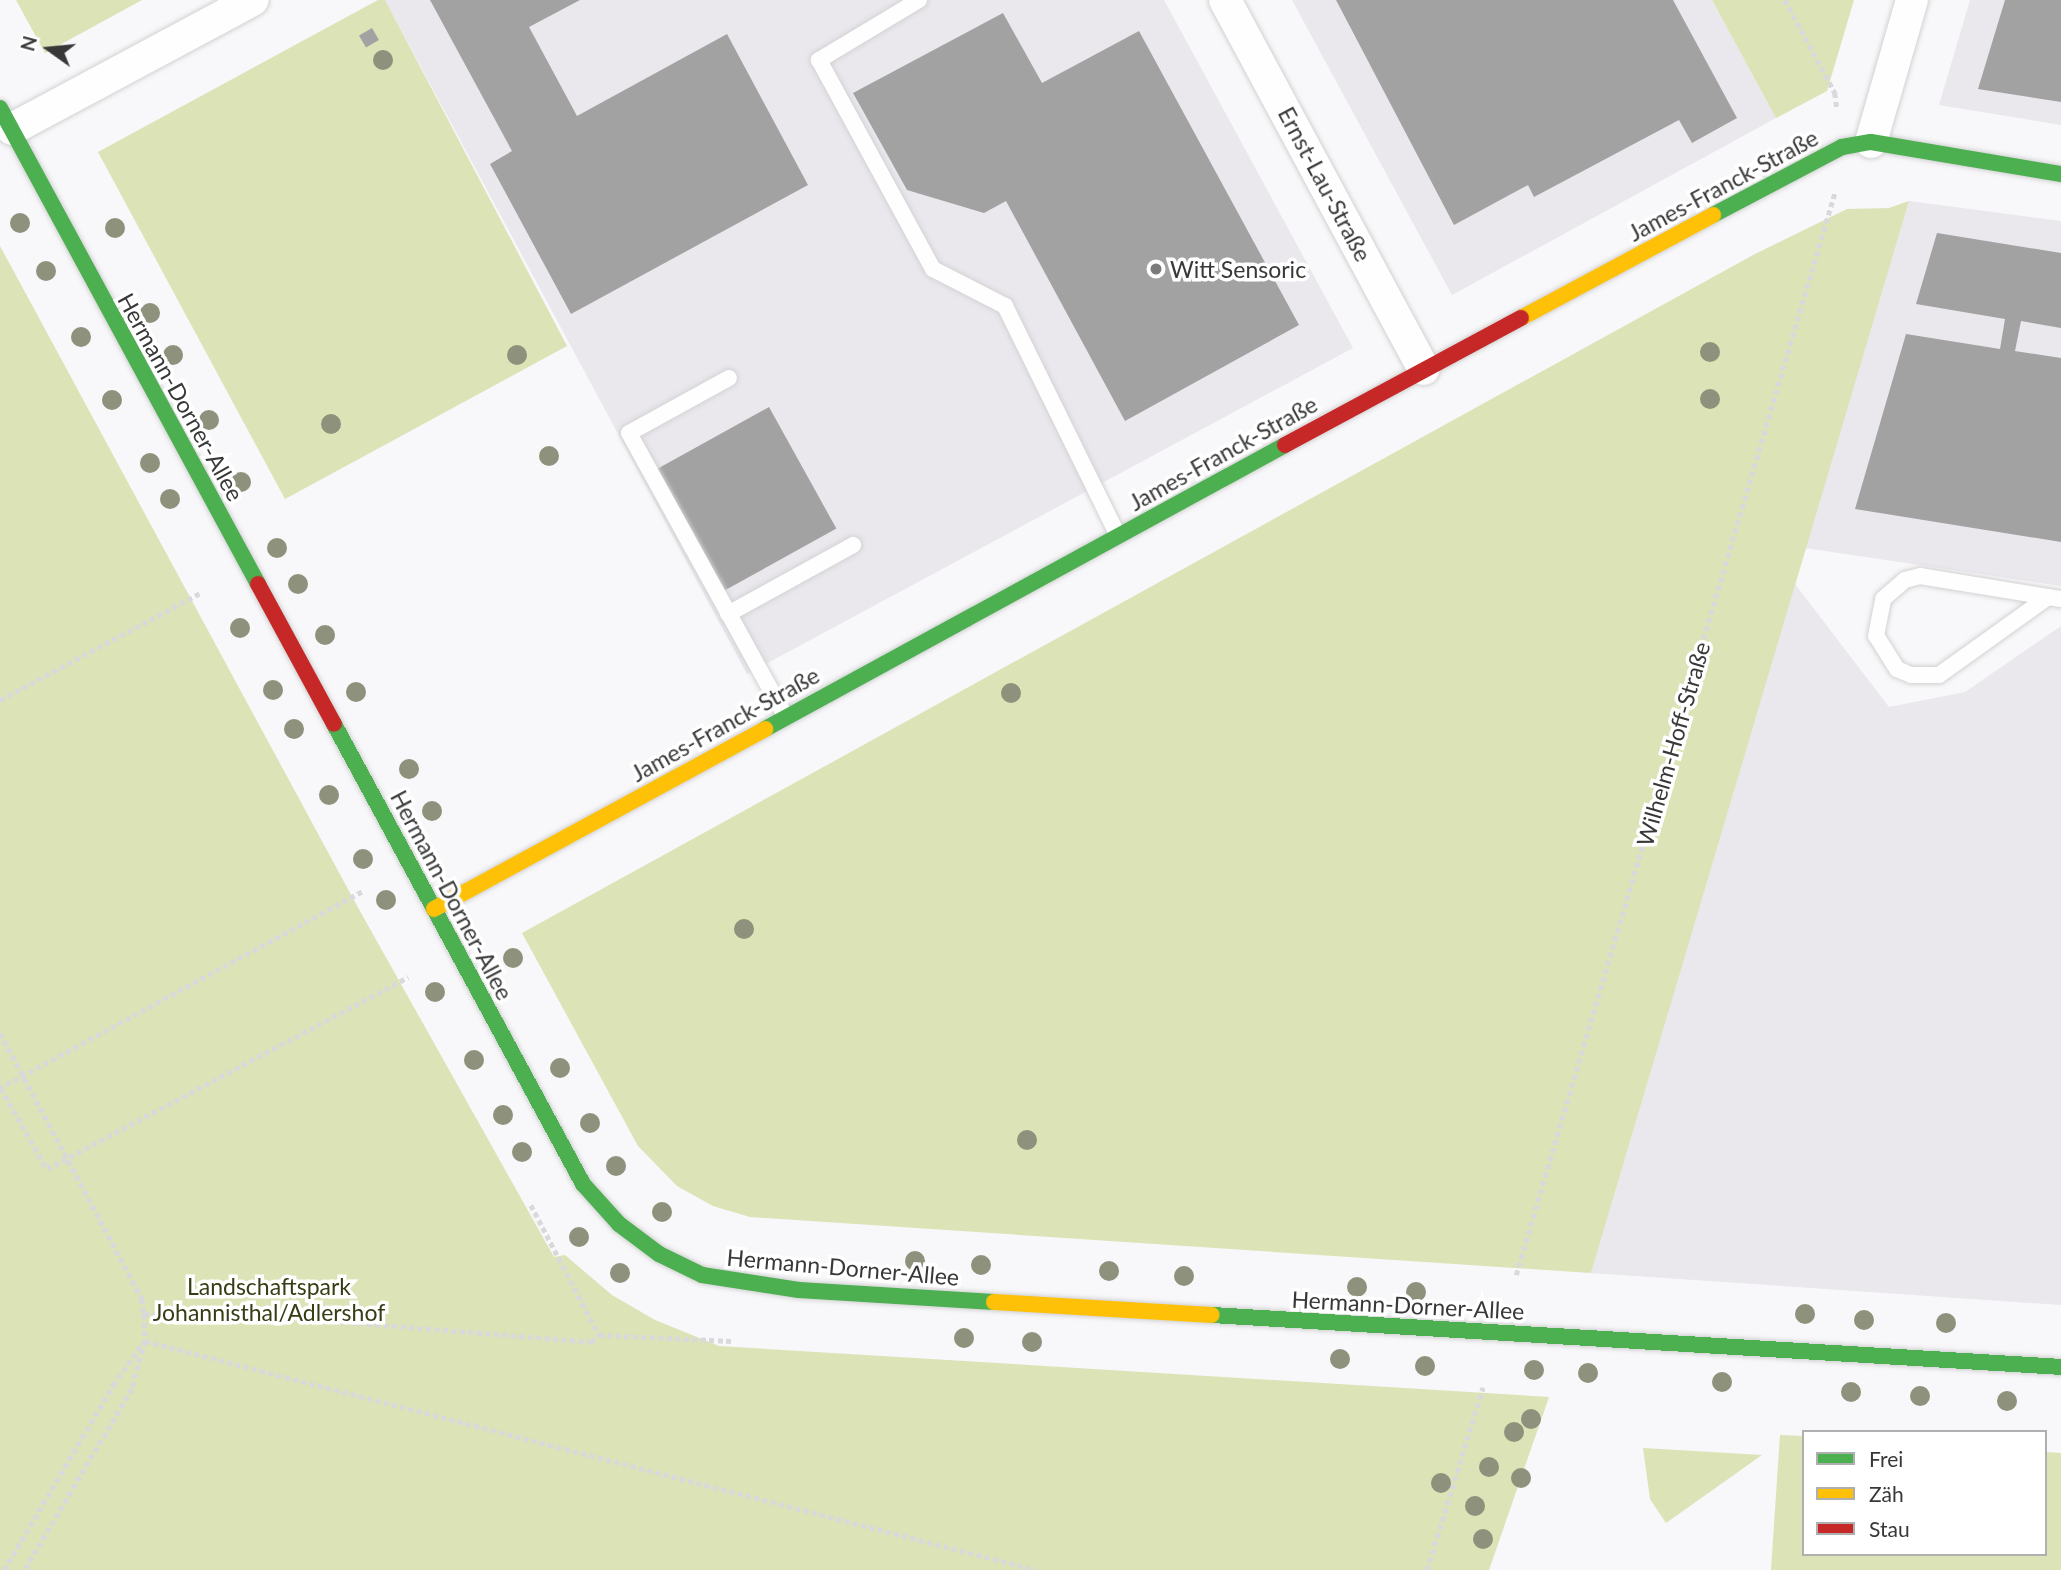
<!DOCTYPE html>
<meta charset="utf-8">
<style>
body{margin:0}
#map{position:relative;width:2061px;height:1570px;overflow:hidden;background:#f8f7f9;font-family:Lato,sans-serif}
div>[style]{position:absolute}
.built>*{inset:0;background:#eae7ed}
.green>*{inset:0;background:#dce3b7}
.building>*{inset:0;background:#a3a2a2;transform-origin:0 0}
.path>*{height:4.5px;margin-top:-2.25px;transform-origin:0;background:repeating-linear-gradient(90deg,#d9d8da 0 5px,transparent 0 8.5px)}
.roads{filter:drop-shadow(0 0 2px #d2d2d3) drop-shadow(0 0 2px #d2d2d3)}
.lane>*{height:16px;margin:-8px;padding:0 8px;transform-origin:8px;border-radius:8px;background:#fefefe}
.street>*{height:32px;margin:-16px;padding:0 16px;transform-origin:16px;border-radius:16px;background:#fefefe}
.fast>*{height:16px;margin:-8px;padding:0 8px;transform-origin:8px;border-radius:8px;background:#4caf50}
.slow>*{height:16px;margin:-8px;padding:0 8px;transform-origin:8px;border-radius:8px;background:#ffc107}
.jam>*{height:16px;margin:-8px;padding:0 8px;transform-origin:8px;border-radius:8px;background:#c62828}
.trees>*{width:20px;height:20px;margin:-10px;border-radius:50%;background:#8e917b}
.dots>*{width:19px;height:19px;translate:-50% -50%;box-sizing:border-box;border:4px solid #fff;border-radius:50%}
span{translate:-50% -50%;white-space:nowrap;text-align:center;line-height:1.15;-webkit-text-stroke:7px #fff;paint-order:stroke}
.street-label{font-size:23px;color:#383839}
.poi-label{font-size:23px;color:#383839}
.left{translate:0 -50%;text-align:left}
.park-label{font-size:23px;color:#373d14}
.legend{position:absolute;left:1802px;top:1430px;width:245px;height:126px;box-sizing:border-box;background:#fff;border:2px solid #afafb0;margin:0;padding:9px 12px;list-style:none;font-size:21px;color:#383839}
.legend li{display:flex;align-items:center;gap:14px;height:35px}
.legend b{width:35px;border:2px solid #afafb0}
.north{position:absolute;left:14px;top:14px;width:70px;height:70px;-webkit-text-stroke:5px #fff;paint-order:stroke;rotate:285deg;font-size:19px;font-weight:700;line-height:28px;text-align:center;color:#383839}
.north::after{content:'';display:block;margin:auto;width:24px;height:32px;background:#383839;clip-path:polygon(50% 0,100% 100%,50% 72%,0 100%)}
</style>
<div id="map">
<div class="built">
<i style="clip-path:polygon(385px 0,1164px 0,1353px 348px,747px 674px)"></i>
<i style="clip-path:polygon(1292px 0,1712px 0,1776px 118px,1452px 295px)"></i>
<i style="clip-path:polygon(1970px 0,2061px 0,2061px 125px,1939px 105px)"></i>
<i style="clip-path:polygon(1909px 201px,2061px 221px,2061px 586px,1805px 548px)"></i>
<i style="clip-path:polygon(1795px 584px,1889px 707px,1965px 692px,2061px 626px,2061px 1305px,1591px 1273px)"></i>
</div>
<div class="green">
<i style="clip-path:polygon(16px 0,142px 0,45px 53px)"></i>
<i style="clip-path:polygon(378px 0,385px 0,567px 346px,285px 499px,98px 152px)"></i>
<i style="clip-path:polygon(1712px 0,1854px 0,1827px 91px,1776px 118px)"></i>
<i style="clip-path:polygon(1909px 201px,1591px 1273px,750px 1217px,713px 1206px,677px 1186px,638px 1146px,522px 933px,1755px 254px,1847px 209px,1889px 208px)"></i>
<i style="clip-path:polygon(0 246px,356px 904px,554px 1257px,565px 1255px,612px 1295px,655px 1320px,719px 1346px,1549px 1397px,1489px 1570px,0 1570px)"></i>
<i style="clip-path:polygon(1780px 1435px,1804px 1436px,1804px 1554px,2045px 1554px,2045px 1452px,2061px 1453px,2061px 1570px,1771px 1570px)"></i>
<i style="clip-path:polygon(1643px 1448px,1762px 1455px,1666px 1523px,1650px 1499px)"></i>
</div>
<div class="building">
<i style="clip-path:polygon(430px 0,580px 0,529px 27px,577px 116px,727px 34px,808px 185px,571px 314px,490px 164px,512px 151px)"></i>
<i style="clip-path:polygon(1336px 0,1673px 0,1737px 118px,1692px 143px,1679px 120px,1534px 197px,1528px 185px,1454px 225px)"></i>
<i style="clip-path:polygon(2005px 0,2061px 0,2061px 102px,1978px 89px)"></i>
<i style="clip-path:polygon(1003px 13px,1042px 83px,1139px 31px,1299px 325px,1125px 421px,1006px 201px,984px 213px,907px 190px,853px 93px)"></i>
<i style="left:372px;top:28px;width:14px;height:15px;rotate:60deg"></i>
<i style="clip-path:polygon(1937px 233px,2061px 253px,2061px 328px,2021px 321px,2015px 351px,2061px 358px,2061px 542px,1855px 509px,1906px 334px,2000px 349px,2005px 319px,1916px 304px)"></i>
<i style="left:769px;top:407px;width:139px;height:129px;rotate:61deg"></i>
</div>
<div class="path">
<i style="left:1785px;top:0;width:106px;rotate:61.7deg"></i>
<i style="left:1835px;top:93px;width:16px;rotate:83deg"></i>
<i style="left:0;top:700px;width:227px;rotate:-28.1deg"></i>
<i style="left:362px;top:892px;width:411px;rotate:151.5deg"></i>
<i style="left:1px;top:1088px;width:93px;rotate:60.4deg"></i>
<i style="left:47px;top:1169px;width:409px;rotate:-28deg"></i>
<i style="left:0;top:1033px;width:302px;rotate:61.9deg"></i>
<i style="left:142px;top:1299px;width:15px;rotate:82deg"></i>
<i style="left:144px;top:1314px;width:27px;rotate:88deg"></i>
<i style="left:145px;top:1341px;width:50px;rotate:105.2deg"></i>
<i style="left:132px;top:1389px;width:210px;rotate:120.6deg"></i>
<i style="left:531px;top:1205px;width:147px;rotate:62.4deg"></i>
<i style="left:1516px;top:1275px;width:1129px;rotate:-73.59deg"></i>
<i style="left:144px;top:1314px;width:138px;rotate:1.2deg"></i>
<i style="left:282px;top:1317px;width:310px;rotate:4.6deg"></i>
<i style="left:591px;top:1342px;width:11px;rotate:-41deg"></i>
<i style="left:599px;top:1335px;width:133px;rotate:2.6deg"></i>
<i style="left:145px;top:1341px;width:920px;rotate:14.41deg"></i>
<i style="left:4px;top:1570px;width:215px;rotate:-59.5deg"></i>
<i style="left:113px;top:1385px;width:50px;rotate:-54.7deg"></i>
<i style="left:1427px;top:1570px;width:191px;rotate:-73deg"></i>
</div>
<div class="roads">
<div class="lane">
<i style="left:919px;top:0;width:117px;rotate:149deg"></i>
<i style="left:819px;top:60px;width:238px;rotate:61.4deg"></i>
<i style="left:933px;top:269px;width:81px;rotate:27.2deg"></i>
<i style="left:1005px;top:306px;width:256px;rotate:63.8deg"></i>
<i style="left:729px;top:378px;width:114px;rotate:151.2deg"></i>
<i style="left:629px;top:433px;width:325px;rotate:61.1deg"></i>
<i style="left:2048px;top:597px;width:134px;rotate:144.4deg"></i>
<i style="left:1939px;top:675px;width:28px;rotate:180deg"></i>
<i style="left:1911px;top:675px;width:15px;rotate:-157deg"></i>
<i style="left:1897px;top:669px;width:39px;rotate:-122deg"></i>
<i style="left:1876px;top:636px;width:38px;rotate:-79deg"></i>
<i style="left:1883px;top:599px;width:29px;rotate:-41deg"></i>
<i style="left:1905px;top:580px;width:16px;rotate:-15deg"></i>
<i style="left:1920px;top:576px;width:143px;rotate:9.3deg"></i>
<i style="left:728px;top:614px;width:143px;rotate:-28.9deg"></i>
</div>
<div class="street">
<i style="left:1225px;top:0;width:419px;rotate:61.7deg"></i>
<i style="left:12px;top:129px;width:273px;rotate:-28.2deg"></i>
<i style="left:1871px;top:142px;width:148px;rotate:-73.9deg"></i>
</div>
<div class="fast">
<i style="left:0;top:108px;width:541px;rotate:61.54deg"></i>
<i style="left:1713px;top:215px;width:146px;rotate:-27.8deg"></i>
<i style="left:1842px;top:147px;width:29px;rotate:-10deg"></i>
<i style="left:1871px;top:142px;width:193px;rotate:9.6deg"></i>
<i style="left:334px;top:724px;width:523px;rotate:61.57deg"></i>
<i style="left:583px;top:1184px;width:54px;rotate:48deg"></i>
<i style="left:619px;top:1224px;width:50px;rotate:36.9deg"></i>
<i style="left:659px;top:1254px;width:48px;rotate:26deg"></i>
<i style="left:702px;top:1275px;width:98px;rotate:8.8deg"></i>
<i style="left:799px;top:1290px;width:195px;rotate:3.5deg"></i>
<i style="left:765px;top:729px;width:592px;rotate:-28.64deg"></i>
<i style="left:1212px;top:1315px;width:851px;rotate:3.5deg"></i>
</div>
<div class="slow">
<i style="left:1521px;top:318px;width:218px;rotate:-28.2deg"></i>
<i style="left:434px;top:909px;width:377px;rotate:-28.5deg"></i>
<i style="left:994px;top:1302px;width:218px;rotate:3.4deg"></i>
</div>
<div class="jam">
<i style="left:1285px;top:445px;width:268px;rotate:-28.3deg"></i>
<i style="left:258px;top:584px;width:159px;rotate:61.5deg"></i>
</div>
</div>
<div class="trees">
<i style="left:383px;top:60px"></i>
<i style="left:20px;top:223px"></i>
<i style="left:115px;top:228px"></i>
<i style="left:46px;top:271px"></i>
<i style="left:150px;top:313px"></i>
<i style="left:81px;top:337px"></i>
<i style="left:1710px;top:352px"></i>
<i style="left:173px;top:355px"></i>
<i style="left:517px;top:355px"></i>
<i style="left:1710px;top:399px"></i>
<i style="left:112px;top:400px"></i>
<i style="left:209px;top:420px"></i>
<i style="left:331px;top:424px"></i>
<i style="left:549px;top:456px"></i>
<i style="left:150px;top:463px"></i>
<i style="left:241px;top:482px"></i>
<i style="left:170px;top:499px"></i>
<i style="left:277px;top:548px"></i>
<i style="left:298px;top:584px"></i>
<i style="left:240px;top:628px"></i>
<i style="left:325px;top:635px"></i>
<i style="left:273px;top:690px"></i>
<i style="left:356px;top:692px"></i>
<i style="left:1011px;top:693px"></i>
<i style="left:294px;top:729px"></i>
<i style="left:409px;top:769px"></i>
<i style="left:329px;top:795px"></i>
<i style="left:432px;top:811px"></i>
<i style="left:363px;top:859px"></i>
<i style="left:386px;top:900px"></i>
<i style="left:744px;top:929px"></i>
<i style="left:513px;top:958px"></i>
<i style="left:435px;top:992px"></i>
<i style="left:474px;top:1060px"></i>
<i style="left:560px;top:1068px"></i>
<i style="left:503px;top:1115px"></i>
<i style="left:590px;top:1123px"></i>
<i style="left:1027px;top:1140px"></i>
<i style="left:522px;top:1152px"></i>
<i style="left:616px;top:1166px"></i>
<i style="left:662px;top:1212px"></i>
<i style="left:579px;top:1237px"></i>
<i style="left:915px;top:1261px"></i>
<i style="left:981px;top:1265px"></i>
<i style="left:1109px;top:1271px"></i>
<i style="left:620px;top:1273px"></i>
<i style="left:1184px;top:1276px"></i>
<i style="left:1357px;top:1287px"></i>
<i style="left:1416px;top:1292px"></i>
<i style="left:1805px;top:1314px"></i>
<i style="left:1864px;top:1320px"></i>
<i style="left:1946px;top:1323px"></i>
<i style="left:964px;top:1338px"></i>
<i style="left:1032px;top:1342px"></i>
<i style="left:1340px;top:1359px"></i>
<i style="left:1425px;top:1366px"></i>
<i style="left:1534px;top:1370px"></i>
<i style="left:1588px;top:1373px"></i>
<i style="left:1722px;top:1382px"></i>
<i style="left:1851px;top:1392px"></i>
<i style="left:1920px;top:1396px"></i>
<i style="left:2007px;top:1401px"></i>
<i style="left:1531px;top:1419px"></i>
<i style="left:1514px;top:1432px"></i>
<i style="left:1489px;top:1467px"></i>
<i style="left:1521px;top:1478px"></i>
<i style="left:1441px;top:1483px"></i>
<i style="left:1475px;top:1506px"></i>
<i style="left:1483px;top:1539px"></i>
</div>
<div class="dots">
<i style="left:1156px;top:269px;background:#7b7b7c"></i>
</div>
<div class="street-label">
<span style="left:1325px;top:184px;rotate:62deg">Ernst-Lau-Straße</span>
<span style="left:1723px;top:185px;rotate:-28deg">James-Franck-Straße</span>
<span style="left:181px;top:397px;rotate:61deg">Hermann-Dorner-Allee</span>
<span style="left:1223px;top:453px;rotate:-29deg">James-Franck-Straße</span>
<span style="left:725px;top:724px;rotate:-29deg">James-Franck-Straße</span>
<span style="left:1673px;top:744px;rotate:-74deg">Wilhelm-Hoff-Straße</span>
<span style="left:452px;top:895px;rotate:62deg">Hermann-Dorner-Allee</span>
<span style="left:843px;top:1267px;rotate:5deg">Hermann-Dorner-Allee</span>
<span style="left:1408px;top:1305px;rotate:3deg">Hermann-Dorner-Allee</span>
</div>
<div class="poi-label">
<span class="left" style="left:1170px;top:269px">Witt Sensoric</span>
</div>
<div class="park-label">
<span style="left:269px;top:1299px">Landschaftspark<br>Johannisthal/Adlershof</span>
</div>
<ul class="legend">
<li><b style="height:9px;background:#4caf50"></b>Frei</li>
<li><b style="height:9px;background:#ffc107"></b>Zäh</li>
<li><b style="height:9px;background:#c62828"></b>Stau</li>
</ul>
<div class="north">N</div>
</div>
